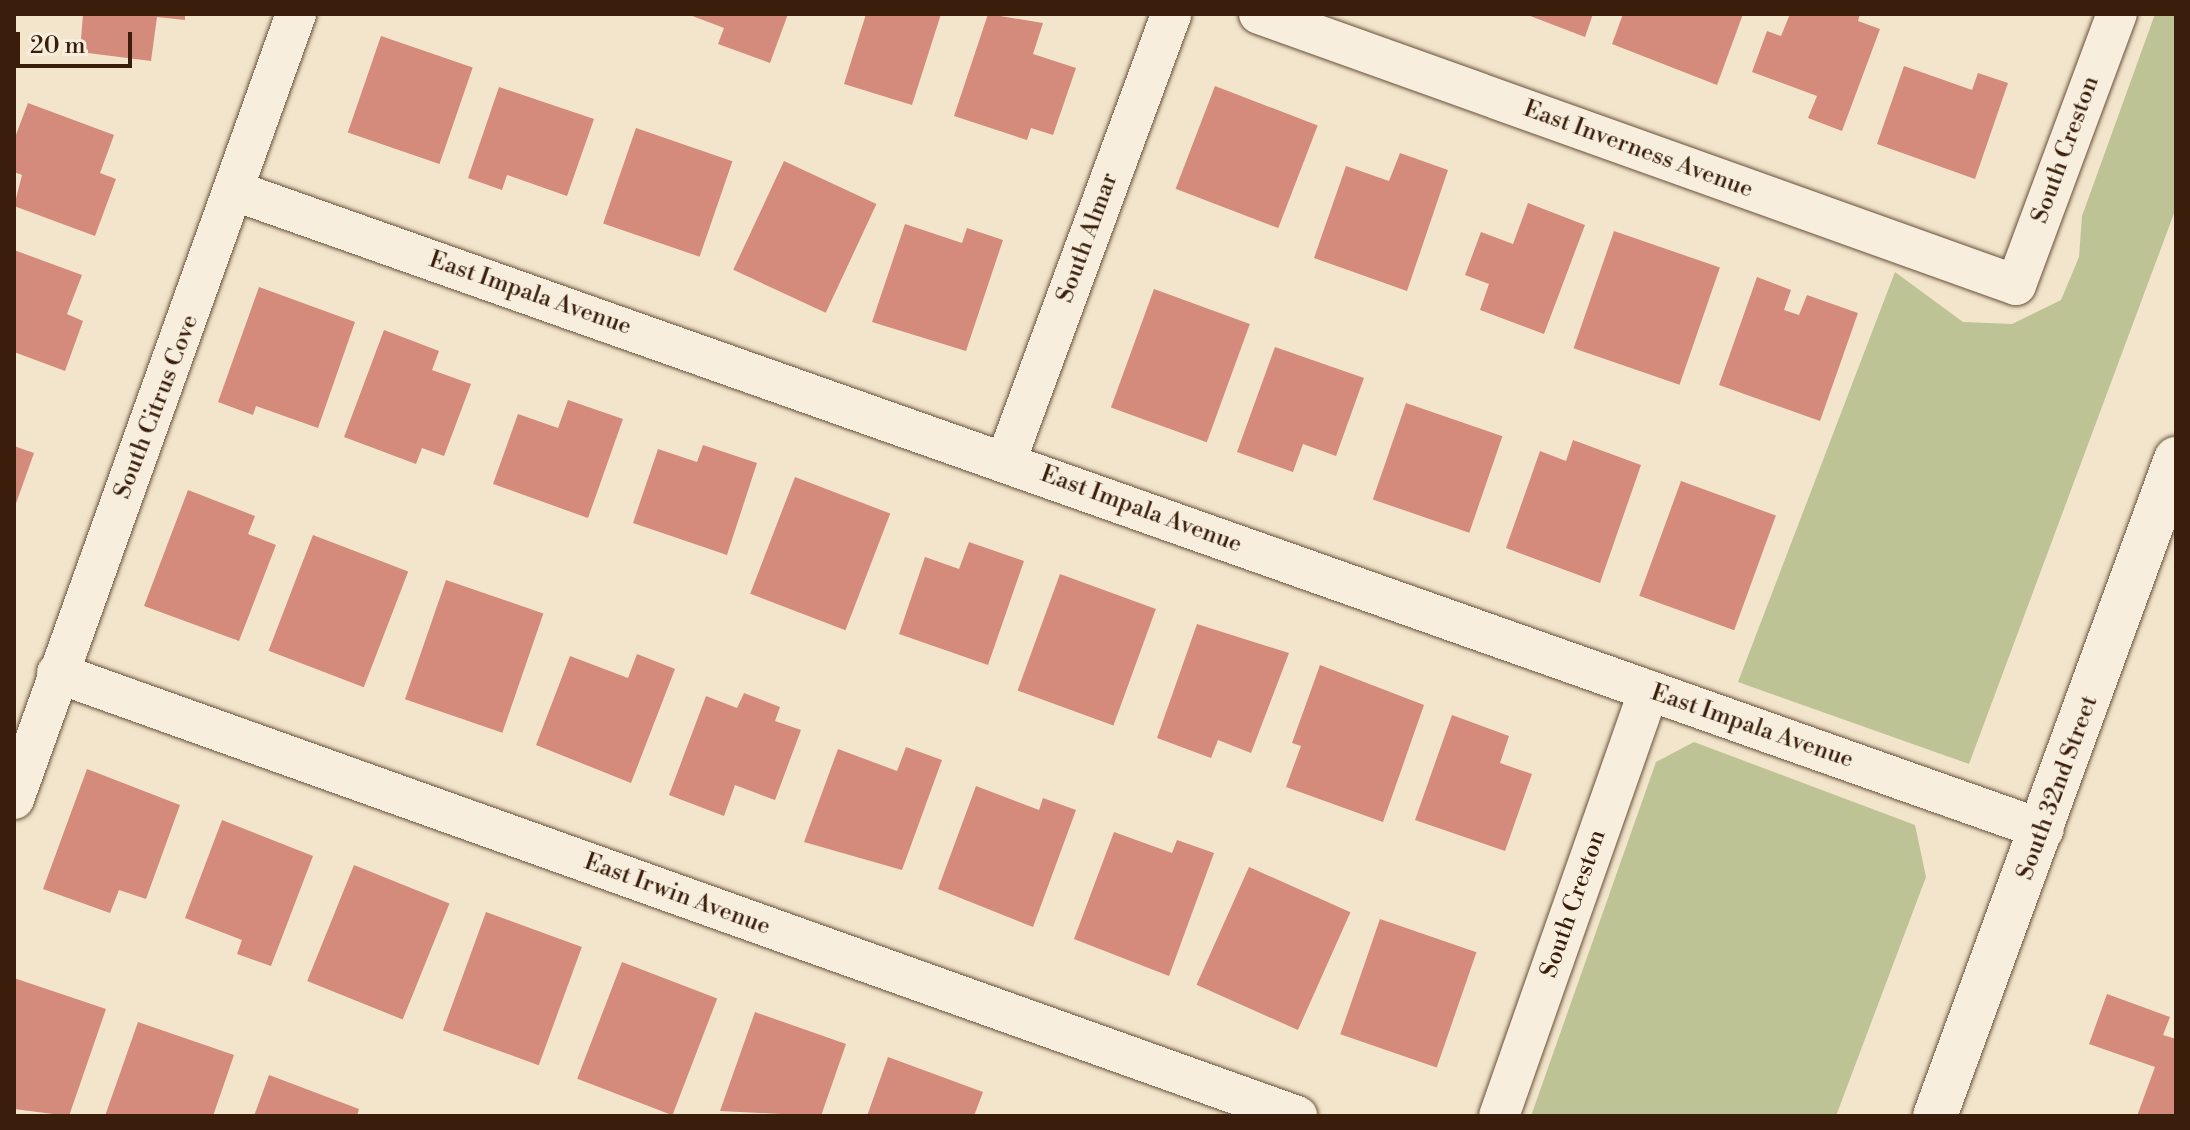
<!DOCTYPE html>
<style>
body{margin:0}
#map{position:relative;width:2190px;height:1130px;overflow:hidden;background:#f2e5cb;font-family:"Libre Bodoni",serif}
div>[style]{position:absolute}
.green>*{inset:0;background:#bdc395}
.building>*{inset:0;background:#d58b7b;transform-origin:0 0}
.roads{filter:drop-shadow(0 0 2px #68503b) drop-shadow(0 0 2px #68503b)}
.street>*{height:40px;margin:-20px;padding:0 20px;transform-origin:20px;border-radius:20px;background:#f7eedd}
.secondary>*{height:44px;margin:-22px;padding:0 22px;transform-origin:22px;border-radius:22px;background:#f7eedd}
span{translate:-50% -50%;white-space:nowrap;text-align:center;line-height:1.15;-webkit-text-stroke:6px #f7eedd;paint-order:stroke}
.street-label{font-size:24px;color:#3a1e0b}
.frame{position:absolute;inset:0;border:16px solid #3a1e0b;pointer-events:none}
.scale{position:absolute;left:16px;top:32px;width:116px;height:36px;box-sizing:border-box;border:4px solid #3a1e0b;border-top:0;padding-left:10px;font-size:24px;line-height:28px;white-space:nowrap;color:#3a1e0b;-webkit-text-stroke:6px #f7eedd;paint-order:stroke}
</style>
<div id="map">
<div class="green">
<i style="clip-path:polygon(2155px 14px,2176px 14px,2176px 208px,1969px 764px,1738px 682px,1895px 272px,1963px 322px,2012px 324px,2061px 300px,2079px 257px,2082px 216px)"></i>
<i style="clip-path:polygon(1694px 742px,1915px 825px,1926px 877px,1836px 1116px,1531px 1116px,1656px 762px)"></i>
</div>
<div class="building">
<i style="clip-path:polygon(83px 14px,185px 14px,185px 20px,157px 17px,151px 61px,80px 52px)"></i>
<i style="clip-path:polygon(687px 14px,788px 14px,770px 63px,718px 44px,724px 28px)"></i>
<i style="clip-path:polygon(866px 14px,941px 14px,912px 105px,844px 84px)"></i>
<i style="clip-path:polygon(988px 14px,1043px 23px,1033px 54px,1076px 68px,1053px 135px,1031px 128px,1027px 140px,954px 116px)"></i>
<i style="clip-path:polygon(1525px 14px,1593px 14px,1585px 37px)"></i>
<i style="clip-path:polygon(1623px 14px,1743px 14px,1717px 85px,1612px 44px)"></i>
<i style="clip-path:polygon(1790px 14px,1860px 14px,1858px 21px,1880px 29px,1842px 131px,1808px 118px,1817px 96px,1752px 72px,1767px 31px,1781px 36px)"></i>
<i style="left:381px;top:36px;width:97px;height:102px;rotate:19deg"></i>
<i style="clip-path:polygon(1904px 66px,1972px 90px,1978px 73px,2008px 83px,1975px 179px,1877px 144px)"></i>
<i style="left:1215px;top:86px;width:110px;height:110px;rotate:21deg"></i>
<i style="clip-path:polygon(499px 87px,594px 119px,567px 196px,507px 175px,502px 190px,468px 178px)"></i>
<i style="clip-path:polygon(28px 103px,114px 135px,100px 173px,116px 179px,95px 236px,14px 206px,22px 175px,14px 172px,14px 140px)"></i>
<i style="left:636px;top:128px;width:102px;height:101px;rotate:19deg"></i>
<i style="clip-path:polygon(1400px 153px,1448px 170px,1407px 291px,1314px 258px,1346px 166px,1389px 181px)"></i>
<i style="left:784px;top:161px;width:102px;height:120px;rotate:25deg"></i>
<i style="clip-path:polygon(1528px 203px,1585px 225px,1544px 334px,1480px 310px,1489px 284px,1465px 275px,1481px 232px,1513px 244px)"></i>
<i style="clip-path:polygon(905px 224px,962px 243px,967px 228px,1003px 240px,966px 351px,872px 322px)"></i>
<i style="left:1614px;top:231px;width:112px;height:124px;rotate:19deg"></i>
<i style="clip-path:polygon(14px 250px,82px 275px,67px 314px,83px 321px,65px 371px,14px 352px)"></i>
<i style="clip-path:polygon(1757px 277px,1791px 290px,1784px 310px,1799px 315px,1807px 295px,1858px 313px,1820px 421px,1719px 385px)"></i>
<i style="clip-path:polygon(259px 287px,355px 322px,318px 428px,256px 406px,253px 415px,218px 402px)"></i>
<i style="left:1154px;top:289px;width:102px;height:126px;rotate:20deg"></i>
<i style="clip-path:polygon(384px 330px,439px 351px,432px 370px,471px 384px,444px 456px,422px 448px,416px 464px,344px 437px)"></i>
<i style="clip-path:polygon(1275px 347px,1364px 378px,1336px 456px,1303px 444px,1293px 472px,1237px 452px)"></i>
<i style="clip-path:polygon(568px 400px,623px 419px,588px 518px,493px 484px,518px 414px,558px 428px)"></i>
<i style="left:1406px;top:403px;width:102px;height:102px;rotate:19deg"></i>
<i style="clip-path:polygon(1573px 440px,1641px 465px,1600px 583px,1506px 548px,1540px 451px,1566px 461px)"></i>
<i style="clip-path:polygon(703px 445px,757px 463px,727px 555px,633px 523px,658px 449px,697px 462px)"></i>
<i style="clip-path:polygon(14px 446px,34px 453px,14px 509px)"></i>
<i style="left:795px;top:477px;width:102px;height:125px;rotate:21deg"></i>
<i style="left:1681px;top:481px;width:101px;height:122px;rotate:20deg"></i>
<i style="clip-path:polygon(188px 490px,255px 516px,248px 534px,276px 545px,239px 641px,144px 606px)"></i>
<i style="left:313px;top:535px;width:102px;height:124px;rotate:21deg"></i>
<i style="clip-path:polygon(969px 542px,1024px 561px,988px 665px,899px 634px,925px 557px,959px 569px)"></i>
<i style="left:1060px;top:574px;width:102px;height:124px;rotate:20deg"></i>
<i style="left:446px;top:580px;width:103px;height:126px;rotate:19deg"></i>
<i style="clip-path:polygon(1197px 624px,1289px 653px,1251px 753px,1218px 740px,1211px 758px,1157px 738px)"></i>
<i style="clip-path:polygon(637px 654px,675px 669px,631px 783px,536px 745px,570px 656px,628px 678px)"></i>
<i style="clip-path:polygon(1320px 665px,1424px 705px,1383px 822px,1286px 787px,1301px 746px,1292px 743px)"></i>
<i style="clip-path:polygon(744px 693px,780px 707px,775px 721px,801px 730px,775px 800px,735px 785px,724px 816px,669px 795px,706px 696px,737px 708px)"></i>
<i style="clip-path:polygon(1452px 715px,1509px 736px,1500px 763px,1532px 774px,1505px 851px,1415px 820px)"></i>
<i style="clip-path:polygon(906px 747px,942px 760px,902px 870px,804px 842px,838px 749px,897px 771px)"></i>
<i style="clip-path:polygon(87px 769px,180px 805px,146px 899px,119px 890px,110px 913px,43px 889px)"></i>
<i style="clip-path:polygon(976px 786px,1039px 810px,1043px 798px,1076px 810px,1033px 927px,938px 889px)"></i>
<i style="clip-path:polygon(222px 820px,313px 856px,271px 966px,237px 954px,242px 940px,185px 918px)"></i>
<i style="clip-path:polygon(1114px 832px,1172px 853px,1177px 840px,1214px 853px,1169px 976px,1074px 939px)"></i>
<i style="left:354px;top:865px;width:103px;height:125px;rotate:22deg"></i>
<i style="left:1249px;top:867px;width:111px;height:129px;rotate:24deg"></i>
<i style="left:486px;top:912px;width:102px;height:126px;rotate:20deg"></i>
<i style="left:1380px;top:919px;width:102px;height:122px;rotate:19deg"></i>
<i style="left:622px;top:962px;width:102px;height:125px;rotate:21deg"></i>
<i style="clip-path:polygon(14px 978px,106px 1009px,69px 1116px,14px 1109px)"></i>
<i style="clip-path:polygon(2107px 994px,2170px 1017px,2163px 1035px,2176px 1039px,2176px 1116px,2137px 1116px,2155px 1067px,2089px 1044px)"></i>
<i style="clip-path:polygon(755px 1012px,846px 1044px,821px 1116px,720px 1111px)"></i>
<i style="clip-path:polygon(138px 1022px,234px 1055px,213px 1116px,105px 1116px)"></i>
<i style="clip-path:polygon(888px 1057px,983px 1092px,974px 1116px,867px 1116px)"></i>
<i style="clip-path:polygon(269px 1075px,359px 1109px,357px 1116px,254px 1116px)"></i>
</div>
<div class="roads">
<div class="street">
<i style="left:1259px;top:14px;width:804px;rotate:19.7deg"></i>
<i style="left:2016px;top:285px;width:289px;rotate:-69.6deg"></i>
<i style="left:238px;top:192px;width:1915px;rotate:19.46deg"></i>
<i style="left:1006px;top:461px;width:476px;rotate:-69.7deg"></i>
<i style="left:57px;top:673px;width:1317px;rotate:19.66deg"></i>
<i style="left:14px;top:799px;width:834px;rotate:-70.24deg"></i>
<i style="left:1499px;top:1116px;width:451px;rotate:-70.6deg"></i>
</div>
<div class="secondary">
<i style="left:1935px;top:1116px;width:700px;rotate:-69.86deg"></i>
</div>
</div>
<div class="street-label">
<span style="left:1638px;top:150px;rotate:20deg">East Inverness Avenue</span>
<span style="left:2066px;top:150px;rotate:-70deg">South Creston</span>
<span style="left:1088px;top:238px;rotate:-70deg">South Almar</span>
<span style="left:530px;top:294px;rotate:19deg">East Impala Avenue</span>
<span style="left:157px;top:407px;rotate:-69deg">South Citrus Cove</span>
<span style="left:1141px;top:510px;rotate:20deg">East Impala Avenue</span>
<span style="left:1752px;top:727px;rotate:19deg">East Impala Avenue</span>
<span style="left:2058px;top:788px;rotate:-70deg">South 32nd Street</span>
<span style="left:677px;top:895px;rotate:20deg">East Irwin Avenue</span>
<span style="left:1574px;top:904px;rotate:-71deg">South Creston</span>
</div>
<div class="frame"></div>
<div class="scale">20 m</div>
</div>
